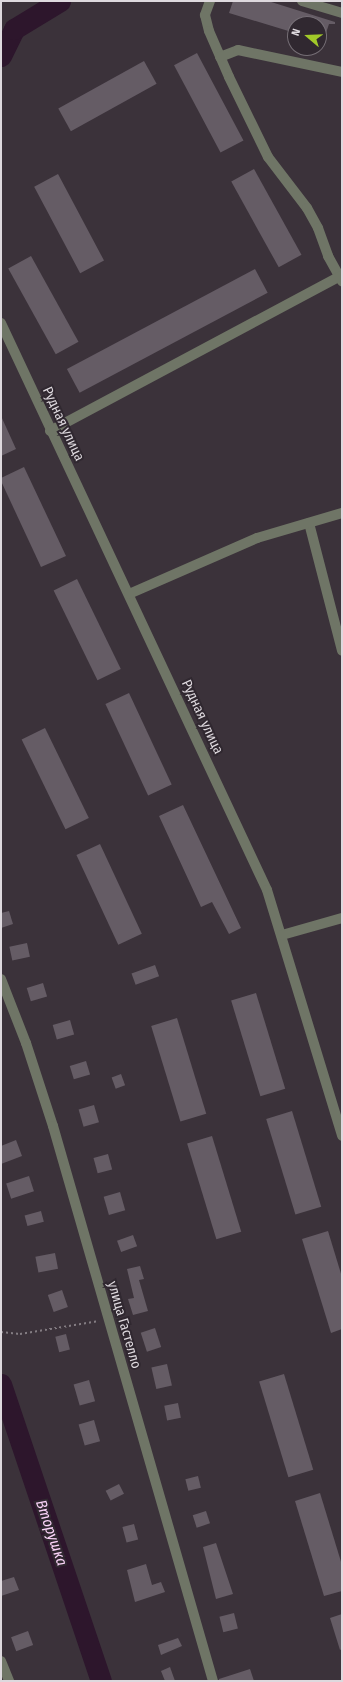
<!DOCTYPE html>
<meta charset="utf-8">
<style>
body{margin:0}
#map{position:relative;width:343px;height:1682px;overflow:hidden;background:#3b323a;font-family:"Fira Sans Condensed",sans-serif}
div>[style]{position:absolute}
.stream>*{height:3.5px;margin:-1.75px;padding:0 1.75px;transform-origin:1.75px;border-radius:1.75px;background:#2d162c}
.river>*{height:21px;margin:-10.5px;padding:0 10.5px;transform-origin:10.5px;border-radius:10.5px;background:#2d162c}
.building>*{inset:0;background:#655c65;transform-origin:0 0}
.path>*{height:2px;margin-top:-1px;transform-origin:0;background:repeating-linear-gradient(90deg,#837c82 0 2px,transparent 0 5px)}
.minor>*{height:10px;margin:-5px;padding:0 5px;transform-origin:5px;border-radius:5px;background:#6f7566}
span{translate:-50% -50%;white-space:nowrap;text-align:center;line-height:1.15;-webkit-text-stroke:4px #302830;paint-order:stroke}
.street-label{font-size:14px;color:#ded9de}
.water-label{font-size:15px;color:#fad3f8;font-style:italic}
.frame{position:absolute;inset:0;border:2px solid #ded9de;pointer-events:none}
.north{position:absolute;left:287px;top:16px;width:40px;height:40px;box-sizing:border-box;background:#302830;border:1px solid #766f76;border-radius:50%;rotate:289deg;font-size:11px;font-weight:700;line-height:16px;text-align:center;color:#ded9de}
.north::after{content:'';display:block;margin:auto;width:14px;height:18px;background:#a1c929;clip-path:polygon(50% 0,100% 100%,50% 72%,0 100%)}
</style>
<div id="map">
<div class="stream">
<i style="left:1px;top:34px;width:14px;rotate:-21deg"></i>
</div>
<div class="river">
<i style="left:1px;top:56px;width:30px;rotate:-64deg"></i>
<i style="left:14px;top:29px;width:54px;rotate:-31.3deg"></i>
<i style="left:1px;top:1384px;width:313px;rotate:71.4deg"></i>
</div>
<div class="building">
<i style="clip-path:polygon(233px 1px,268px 1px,335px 22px,335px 24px,329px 24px,321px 48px,319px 47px,319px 24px,295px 24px,295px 33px,229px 13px)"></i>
<i style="left:197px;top:53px;width:99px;height:26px;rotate:62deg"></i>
<i style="left:144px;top:61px;width:26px;height:98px;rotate:61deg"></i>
<i style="left:254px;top:169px;width:98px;height:26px;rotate:61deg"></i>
<i style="left:58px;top:174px;width:98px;height:27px;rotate:62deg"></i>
<i style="left:31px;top:256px;width:98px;height:26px;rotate:61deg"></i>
<i style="left:255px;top:269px;width:27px;height:213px;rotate:62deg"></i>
<i style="clip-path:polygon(1px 416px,16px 449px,1px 456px)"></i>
<i style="clip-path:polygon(24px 467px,66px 556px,41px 567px,1px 481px,1px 478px)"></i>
<i style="left:77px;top:579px;width:100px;height:26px;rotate:64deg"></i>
<i style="left:129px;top:693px;width:101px;height:26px;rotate:65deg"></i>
<i style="left:45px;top:728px;width:100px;height:26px;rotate:64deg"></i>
<i style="clip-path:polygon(183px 805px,241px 928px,229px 934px,212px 902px,201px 907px,159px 816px)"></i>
<i style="left:100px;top:844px;width:99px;height:26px;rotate:65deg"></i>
<i style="clip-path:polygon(9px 911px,13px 924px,1px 928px,1px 913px)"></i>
<i style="left:27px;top:943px;width:14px;height:18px;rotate:78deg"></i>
<i style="left:155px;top:965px;width:12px;height:25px;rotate:70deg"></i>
<i style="left:43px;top:983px;width:14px;height:17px;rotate:73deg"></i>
<i style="left:256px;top:993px;width:100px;height:26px;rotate:73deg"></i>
<i style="left:177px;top:1018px;width:100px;height:27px;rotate:73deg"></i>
<i style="left:70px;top:1020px;width:15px;height:18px;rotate:74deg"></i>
<i style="left:86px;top:1061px;width:14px;height:17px;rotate:73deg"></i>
<i style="left:121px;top:1074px;width:12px;height:10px;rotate:70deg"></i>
<i style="left:94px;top:1105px;width:18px;height:16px;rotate:74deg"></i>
<i style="left:292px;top:1111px;width:100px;height:27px;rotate:73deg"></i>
<i style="left:212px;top:1136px;width:100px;height:26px;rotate:73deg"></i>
<i style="clip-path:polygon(16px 1140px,22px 1156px,1px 1164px,1px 1146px)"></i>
<i style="left:108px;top:1154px;width:16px;height:15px;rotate:75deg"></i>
<i style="left:29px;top:1176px;width:16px;height:24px;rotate:72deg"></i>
<i style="left:120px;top:1192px;width:19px;height:17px;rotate:74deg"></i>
<i style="left:41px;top:1211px;width:11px;height:17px;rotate:75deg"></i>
<i style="clip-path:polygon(328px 1231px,342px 1277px,342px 1329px,331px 1333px,302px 1239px)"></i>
<i style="left:133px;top:1235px;width:12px;height:17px;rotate:70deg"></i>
<i style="left:55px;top:1253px;width:16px;height:20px;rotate:79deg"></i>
<i style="clip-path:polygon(140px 1266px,144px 1279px,139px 1280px,148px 1311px,133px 1315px,128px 1299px,134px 1298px,127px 1269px)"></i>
<i style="left:62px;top:1290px;width:18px;height:15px;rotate:71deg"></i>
<i style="left:155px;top:1328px;width:20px;height:15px;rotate:72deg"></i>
<i style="left:66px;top:1334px;width:16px;height:11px;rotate:76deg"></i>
<i style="left:167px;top:1364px;width:22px;height:16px;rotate:77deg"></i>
<i style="left:284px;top:1374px;width:100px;height:26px;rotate:73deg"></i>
<i style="left:89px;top:1380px;width:22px;height:16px;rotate:74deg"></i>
<i style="left:178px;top:1403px;width:15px;height:14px;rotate:79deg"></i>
<i style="left:94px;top:1420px;width:22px;height:16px;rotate:74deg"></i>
<i style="left:198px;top:1476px;width:12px;height:13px;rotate:76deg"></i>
<i style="left:119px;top:1484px;width:11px;height:15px;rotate:63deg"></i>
<i style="clip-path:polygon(320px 1493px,342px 1565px,342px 1591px,324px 1596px,295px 1501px)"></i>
<i style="left:206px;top:1511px;width:13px;height:14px;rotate:72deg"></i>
<i style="left:134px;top:1524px;width:16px;height:12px;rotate:75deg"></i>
<i style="clip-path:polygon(216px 1543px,233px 1594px,216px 1599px,203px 1547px)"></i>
<i style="clip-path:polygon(146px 1564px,152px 1585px,161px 1582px,165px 1592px,135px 1602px,127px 1570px)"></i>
<i style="clip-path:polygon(14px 1577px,19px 1590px,1px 1596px,1px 1581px)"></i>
<i style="left:234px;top:1613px;width:16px;height:15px;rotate:76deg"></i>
<i style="clip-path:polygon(342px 1614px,342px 1649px,340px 1650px,330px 1618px)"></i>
<i style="left:28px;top:1631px;width:15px;height:18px;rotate:70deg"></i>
<i style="clip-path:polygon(178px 1638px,182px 1646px,161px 1655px,158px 1645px)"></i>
<i style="clip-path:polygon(170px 1667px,175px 1681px,165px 1681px,161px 1671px)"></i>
<i style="clip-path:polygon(250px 1669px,254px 1681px,219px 1681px,219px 1679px)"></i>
</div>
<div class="path">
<i style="left:1px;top:1332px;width:19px;rotate:6deg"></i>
<i style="left:20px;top:1334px;width:80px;rotate:-9.3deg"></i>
</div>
<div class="minor">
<i style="left:210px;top:1px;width:15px;rotate:110deg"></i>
<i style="left:205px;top:15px;width:16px;rotate:76deg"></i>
<i style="left:209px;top:31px;width:50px;rotate:66.5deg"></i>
<i style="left:229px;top:77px;width:89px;rotate:64deg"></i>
<i style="left:268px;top:157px;width:64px;rotate:52.6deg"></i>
<i style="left:307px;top:208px;width:23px;rotate:61deg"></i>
<i style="left:318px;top:228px;width:30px;rotate:70deg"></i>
<i style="left:328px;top:256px;width:29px;rotate:61deg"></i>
<i style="left:302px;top:1px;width:42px;rotate:16.7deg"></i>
<i style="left:220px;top:57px;width:19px;rotate:-21deg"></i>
<i style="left:238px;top:50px;width:106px;rotate:11.9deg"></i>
<i style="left:1px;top:323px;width:626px;rotate:64.87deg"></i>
<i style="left:267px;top:890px;width:257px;rotate:73deg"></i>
<i style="left:50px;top:431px;width:331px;rotate:-28.1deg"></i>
<i style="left:309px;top:523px;width:132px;rotate:75.5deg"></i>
<i style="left:129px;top:594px;width:140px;rotate:-23.6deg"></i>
<i style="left:257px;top:538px;width:89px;rotate:-16.4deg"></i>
<i style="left:282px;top:935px;width:62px;rotate:-15.8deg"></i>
<i style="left:1px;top:979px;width:69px;rotate:68.7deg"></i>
<i style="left:26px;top:1043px;width:87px;rotate:72deg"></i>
<i style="left:53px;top:1126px;width:578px;rotate:73.92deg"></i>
<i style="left:1px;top:1661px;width:22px;rotate:68deg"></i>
</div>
<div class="street-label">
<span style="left:63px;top:424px;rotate:65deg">Рудная улица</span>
<span style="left:202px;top:717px;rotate:65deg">Рудная улица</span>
<span style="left:124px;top:1325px;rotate:74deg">улица Гастелло</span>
</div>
<div class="water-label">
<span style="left:51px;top:1533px;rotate:71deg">Вторушка</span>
</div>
<div class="frame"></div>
<div class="north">N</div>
</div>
